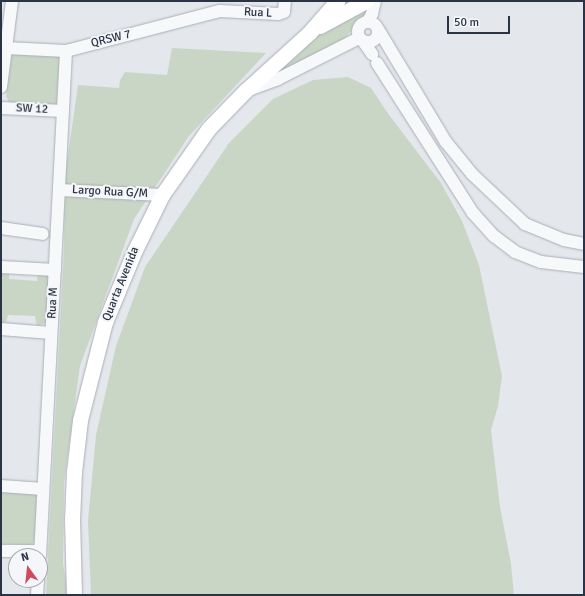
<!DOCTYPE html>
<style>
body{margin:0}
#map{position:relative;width:585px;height:596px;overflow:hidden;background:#e4e7ec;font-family:Signika,sans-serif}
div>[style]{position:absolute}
.green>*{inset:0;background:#c9d6c5}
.roads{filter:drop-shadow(0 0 1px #a9aeb7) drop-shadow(0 0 1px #a9aeb7)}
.minor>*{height:12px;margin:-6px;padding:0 6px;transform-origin:6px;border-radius:6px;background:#f7f8fa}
.minor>.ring{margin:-6px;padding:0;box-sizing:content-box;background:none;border:12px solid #f7f8fa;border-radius:50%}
.major>*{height:15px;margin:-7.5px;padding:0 7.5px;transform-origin:7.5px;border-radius:7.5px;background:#fff}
span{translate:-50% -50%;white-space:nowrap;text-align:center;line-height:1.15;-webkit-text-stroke:4px #f4f6f9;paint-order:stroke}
.street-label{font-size:12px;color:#2b3445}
.frame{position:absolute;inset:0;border:2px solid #2b3445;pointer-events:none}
.north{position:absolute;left:8px;top:548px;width:40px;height:40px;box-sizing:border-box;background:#f4f6f9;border:1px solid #a4a8b1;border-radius:50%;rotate:345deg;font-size:11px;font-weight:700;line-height:16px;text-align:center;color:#2b3445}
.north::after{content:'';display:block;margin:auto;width:14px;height:18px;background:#d1495b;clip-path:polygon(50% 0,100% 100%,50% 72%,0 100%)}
.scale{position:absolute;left:447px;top:16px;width:63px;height:18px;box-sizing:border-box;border:2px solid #2b3445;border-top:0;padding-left:5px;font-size:12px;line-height:14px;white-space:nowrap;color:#2b3445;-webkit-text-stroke:3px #f4f6f9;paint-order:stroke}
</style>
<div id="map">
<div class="green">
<i style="clip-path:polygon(369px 7px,365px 16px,343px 40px,275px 75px,327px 28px)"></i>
<i style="clip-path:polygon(172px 48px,266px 53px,189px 136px,134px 219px,80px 366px,64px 482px,63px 563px,68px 595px,46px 595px,64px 251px,65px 176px,78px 85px,119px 88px,120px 80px,125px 72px,167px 75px)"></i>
<i style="clip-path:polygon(10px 54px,60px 56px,57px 104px,12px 104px,9px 102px,6px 96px)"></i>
<i style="clip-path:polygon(348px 77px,371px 88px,389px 115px,441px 183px,462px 221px,479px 265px,502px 376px,498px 406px,491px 430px,500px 507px,511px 564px,514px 595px,91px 595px,88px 521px,96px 435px,116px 346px,145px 267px,229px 143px,273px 99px,313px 80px)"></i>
<i style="clip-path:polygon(1px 271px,9px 272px,9px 279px,37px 281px,38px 274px,48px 275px,50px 278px,48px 320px,46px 323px,37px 326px,35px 316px,8px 315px,6px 322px,1px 324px)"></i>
<i style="clip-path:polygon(1px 490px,36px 494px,38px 496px,36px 540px,31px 545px,1px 544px)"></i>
</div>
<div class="roads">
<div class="minor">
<i style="left:368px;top:21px;width:8px;rotate:-60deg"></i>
<i style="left:372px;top:14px;width:13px;rotate:-77deg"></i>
<i class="ring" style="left:358px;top:22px;width:8px;height:8px"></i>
<i style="left:378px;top:29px;width:132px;rotate:59deg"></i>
<i style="left:446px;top:142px;width:41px;rotate:50.9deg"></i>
<i style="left:472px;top:174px;width:73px;rotate:43.3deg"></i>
<i style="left:525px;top:224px;width:42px;rotate:22.3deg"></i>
<i style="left:564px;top:240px;width:20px;rotate:11deg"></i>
<i style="left:363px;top:41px;width:16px;rotate:55deg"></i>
<i style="left:1px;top:46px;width:5px;rotate:22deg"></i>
<i style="left:6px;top:48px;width:60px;rotate:2.9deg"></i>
<i style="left:66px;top:51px;width:159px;rotate:-14.6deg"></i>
<i style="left:220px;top:11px;width:58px;rotate:3deg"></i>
<i style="left:278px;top:14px;width:6px;rotate:-18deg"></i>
<i style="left:284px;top:12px;width:11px;rotate:-85deg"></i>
<i style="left:377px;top:63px;width:178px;rotate:57.4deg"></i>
<i style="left:473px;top:213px;width:31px;rotate:48deg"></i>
<i style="left:494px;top:236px;width:26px;rotate:37deg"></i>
<i style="left:515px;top:252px;width:28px;rotate:21deg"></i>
<i style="left:541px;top:262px;width:43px;rotate:6.6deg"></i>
<i style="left:1px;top:87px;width:87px;rotate:-82.7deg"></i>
<i style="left:248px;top:90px;width:32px;rotate:-20deg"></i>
<i style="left:278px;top:79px;width:91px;rotate:-26.8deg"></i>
<i style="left:1px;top:108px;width:62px;rotate:2.8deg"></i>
<i style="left:59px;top:190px;width:103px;rotate:2.8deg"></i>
<i style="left:1px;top:228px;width:42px;rotate:8.1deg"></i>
<i style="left:1px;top:267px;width:54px;rotate:3.2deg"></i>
<i style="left:1px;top:329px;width:50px;rotate:4.6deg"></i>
<i style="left:1px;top:486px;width:42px;rotate:4.1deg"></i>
<i style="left:1px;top:551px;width:39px"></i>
<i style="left:40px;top:556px;width:506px;rotate:-87.05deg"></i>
<i style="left:37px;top:595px;width:15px;rotate:-86deg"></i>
</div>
<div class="major">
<i style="left:320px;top:26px;width:52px;rotate:-28.5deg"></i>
<i style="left:74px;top:595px;width:74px;rotate:-91.5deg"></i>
<i style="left:72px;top:521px;width:49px;rotate:-87.7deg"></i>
<i style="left:74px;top:472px;width:52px;rotate:-83.4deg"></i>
<i style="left:80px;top:420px;width:101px;rotate:-75.7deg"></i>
<i style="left:105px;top:322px;width:78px;rotate:-67.4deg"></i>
<i style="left:135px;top:250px;width:61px;rotate:-63.9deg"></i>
<i style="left:162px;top:195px;width:82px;rotate:-55deg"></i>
<i style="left:209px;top:128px;width:52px;rotate:-45.8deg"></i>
<i style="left:245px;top:91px;width:86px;rotate:-42.2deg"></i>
<i style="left:309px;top:33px;width:43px;rotate:-48.8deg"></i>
</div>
</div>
<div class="street-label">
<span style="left:258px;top:13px;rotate:3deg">Rua L</span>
<span style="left:111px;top:39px;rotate:-14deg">QRSW 7</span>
<span style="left:32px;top:109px;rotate:3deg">SW 12</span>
<span style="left:110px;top:192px;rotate:3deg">Largo Rua G/M</span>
<span style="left:121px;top:284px;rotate:-68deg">Quarta Avenida</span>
<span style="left:53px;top:303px;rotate:-87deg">Rua M</span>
</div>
<div class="frame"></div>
<div class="north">N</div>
<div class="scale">50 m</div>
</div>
